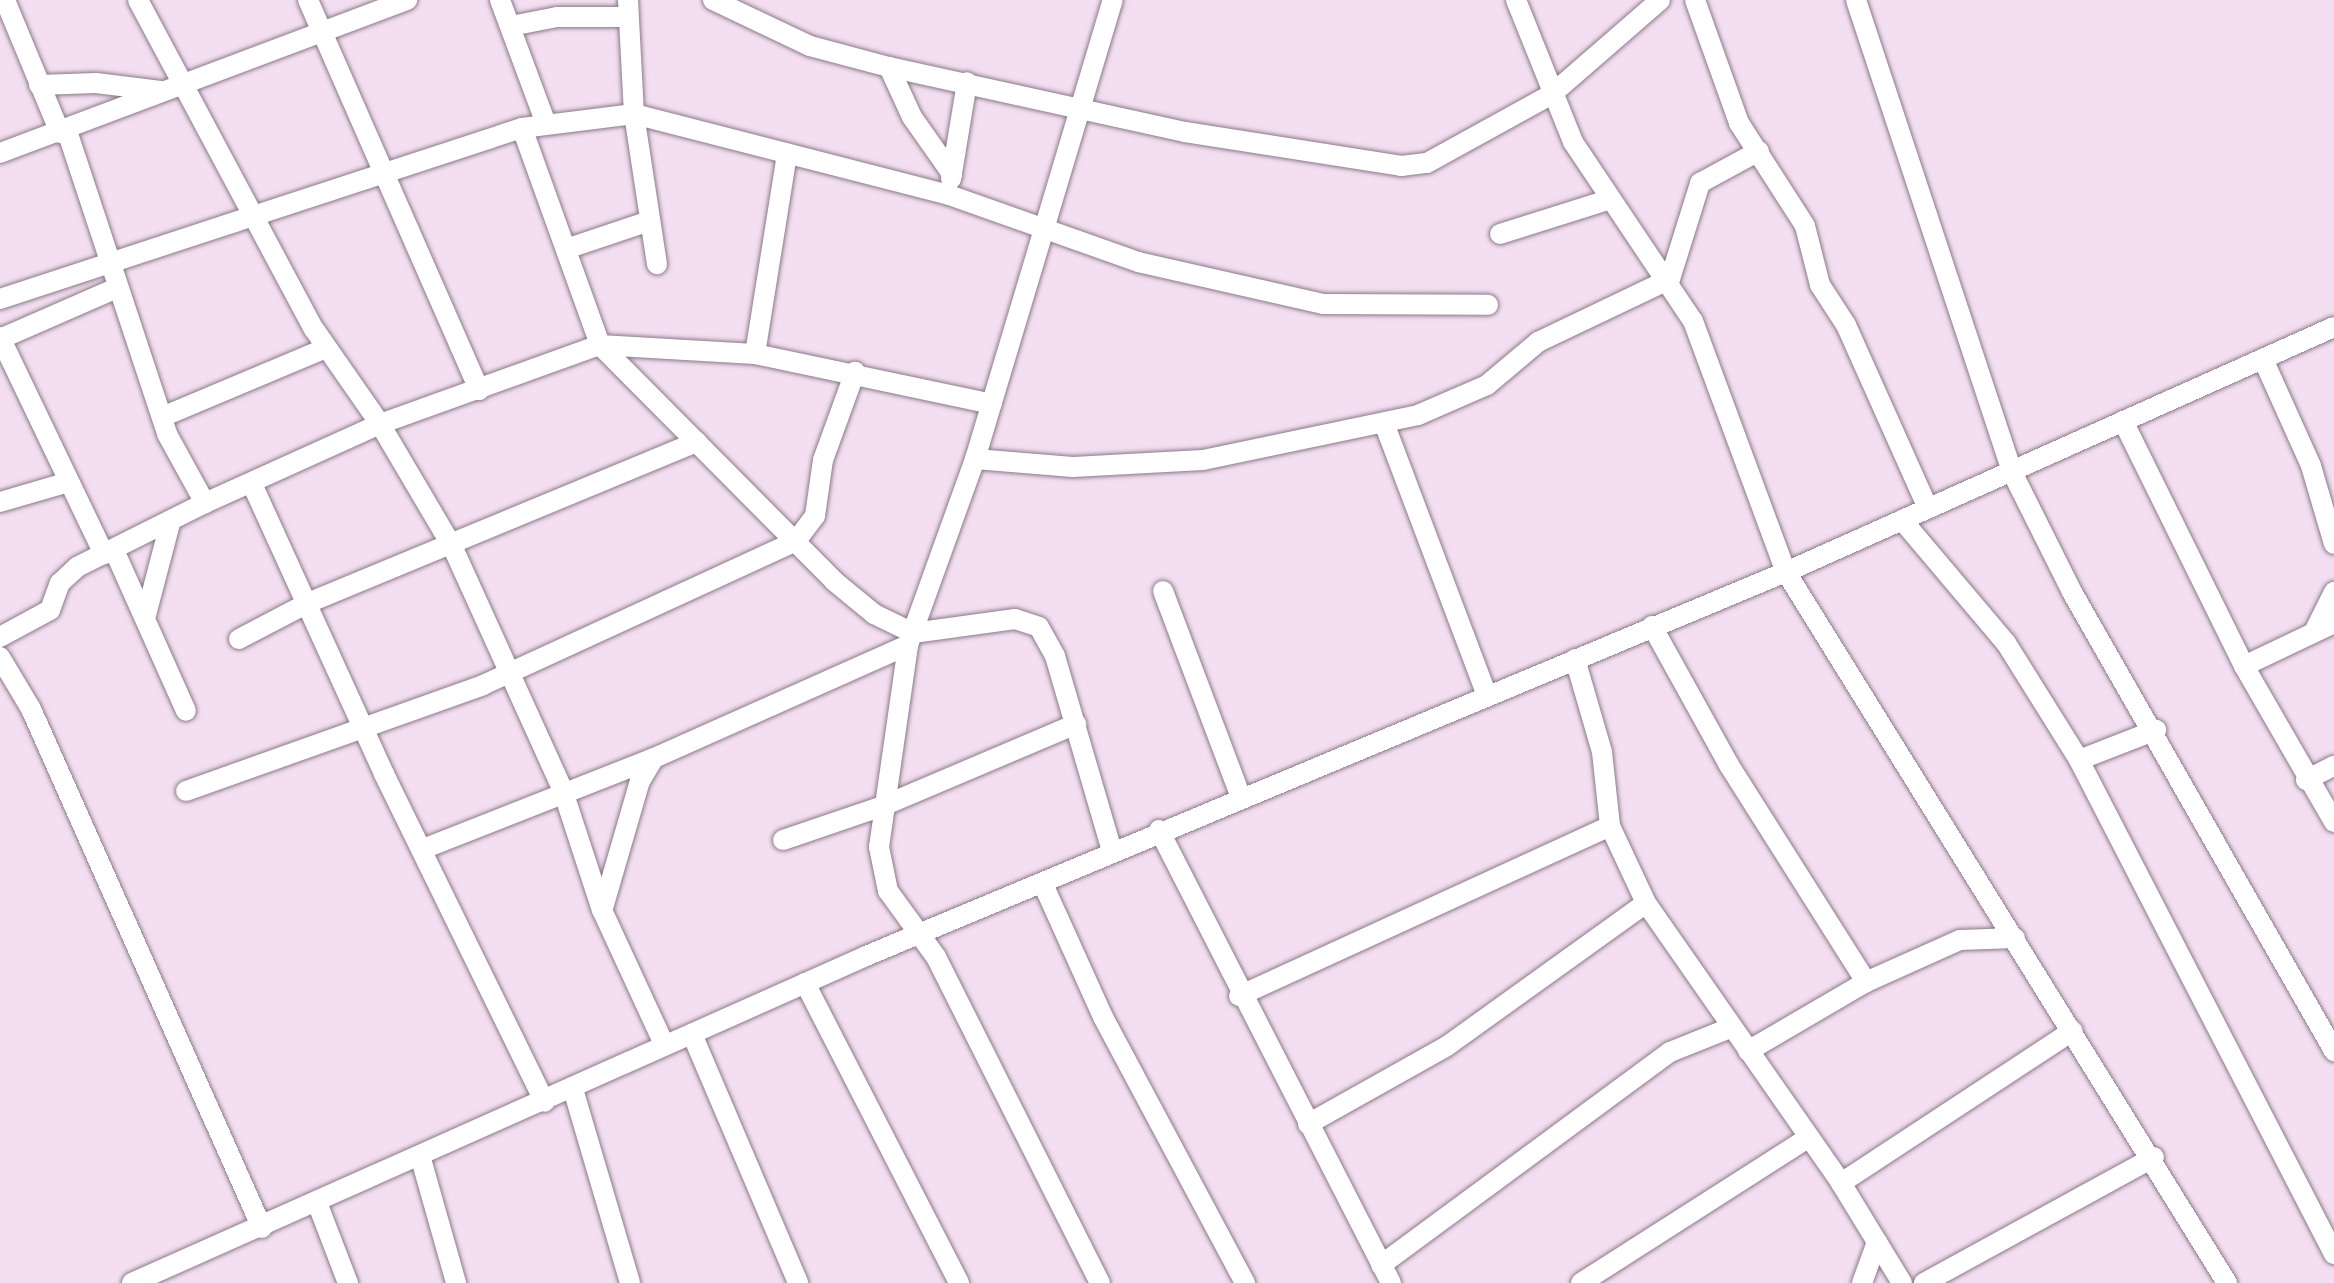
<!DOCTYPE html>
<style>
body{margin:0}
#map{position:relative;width:2334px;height:1283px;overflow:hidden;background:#f3dff1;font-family:"Sofia Sans Condensed",sans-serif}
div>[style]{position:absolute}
.roads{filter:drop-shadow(0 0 2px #8b798a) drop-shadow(0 0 2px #8b798a)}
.minor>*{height:20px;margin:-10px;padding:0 10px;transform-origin:10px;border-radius:10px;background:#fff}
span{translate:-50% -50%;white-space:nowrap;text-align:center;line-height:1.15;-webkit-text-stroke:10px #feeefc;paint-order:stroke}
</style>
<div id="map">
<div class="roads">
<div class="minor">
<i style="left:5px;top:0;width:144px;rotate:67.5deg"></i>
<i style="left:138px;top:0;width:373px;rotate:61.9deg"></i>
<i style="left:314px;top:329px;width:116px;rotate:55.2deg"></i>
<i style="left:380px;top:424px;width:144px;rotate:59.5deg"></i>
<i style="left:453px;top:548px;width:267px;rotate:65.6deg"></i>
<i style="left:563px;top:791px;width:125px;rotate:71.9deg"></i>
<i style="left:602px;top:910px;width:148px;rotate:65.2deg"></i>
<i style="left:308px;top:0;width:426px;rotate:66.3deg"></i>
<i style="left:500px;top:0;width:132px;rotate:69.6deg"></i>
<i style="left:628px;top:0;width:114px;rotate:87deg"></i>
<i style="left:634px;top:114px;width:152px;rotate:81.3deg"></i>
<i style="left:713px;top:0;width:107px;rotate:25.4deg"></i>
<i style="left:810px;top:46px;width:82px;rotate:14.9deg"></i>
<i style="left:889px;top:67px;width:303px;rotate:12.4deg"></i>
<i style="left:1185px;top:132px;width:219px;rotate:8.9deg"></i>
<i style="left:1401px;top:166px;width:26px;rotate:-7deg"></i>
<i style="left:1427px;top:163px;width:143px;rotate:-28.9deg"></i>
<i style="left:1552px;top:94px;width:143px;rotate:-41deg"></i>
<i style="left:1516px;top:0;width:153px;rotate:68.1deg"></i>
<i style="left:1573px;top:142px;width:216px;rotate:56.2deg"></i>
<i style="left:1693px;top:321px;width:268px;rotate:69.7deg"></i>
<i style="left:1786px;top:572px;width:837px;rotate:58.19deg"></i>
<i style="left:1695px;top:0;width:131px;rotate:70.3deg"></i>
<i style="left:1739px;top:123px;width:122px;rotate:57.3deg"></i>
<i style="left:1805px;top:226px;width:61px;rotate:75.7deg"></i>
<i style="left:1820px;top:285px;width:48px;rotate:57deg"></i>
<i style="left:1846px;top:325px;width:201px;rotate:65.9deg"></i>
<i style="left:1856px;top:0;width:495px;rotate:71.7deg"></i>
<i style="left:2011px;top:470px;width:136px;rotate:63.4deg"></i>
<i style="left:2072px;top:592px;width:529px;rotate:60.28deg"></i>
<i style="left:511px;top:26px;width:47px;rotate:-11.1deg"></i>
<i style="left:557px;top:17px;width:68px"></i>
<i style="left:889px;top:67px;width:55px;rotate:65.3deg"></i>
<i style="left:912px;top:117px;width:70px;rotate:54.9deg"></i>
<i style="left:39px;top:85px;width:57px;rotate:-2deg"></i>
<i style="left:96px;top:83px;width:65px;rotate:7deg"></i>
<i style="left:522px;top:128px;width:231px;rotate:70.2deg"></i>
<i style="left:600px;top:345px;width:332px;rotate:45.2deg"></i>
<i style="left:834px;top:581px;width:52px;rotate:39.5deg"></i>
<i style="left:874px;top:614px;width:43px;rotate:26deg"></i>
<i style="left:913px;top:633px;width:103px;rotate:-7.8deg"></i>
<i style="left:1015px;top:619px;width:25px;rotate:18deg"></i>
<i style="left:1039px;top:627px;width:33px;rotate:61deg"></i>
<i style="left:1055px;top:656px;width:203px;rotate:73.7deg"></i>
<i style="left:67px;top:131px;width:319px;rotate:71.7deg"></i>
<i style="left:167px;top:434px;width:79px;rotate:61.2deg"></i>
<i style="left:0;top:153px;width:435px;rotate:-20.6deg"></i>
<i style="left:951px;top:179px;width:98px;rotate:-80.6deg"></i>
<i style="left:1500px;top:234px;width:113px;rotate:-17.5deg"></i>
<i style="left:566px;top:249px;width:88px;rotate:-18.6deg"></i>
<i style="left:1670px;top:279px;width:101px;rotate:-72.6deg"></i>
<i style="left:1700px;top:183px;width:67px;rotate:-28.5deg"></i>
<i style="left:0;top:299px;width:549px;rotate:-18.14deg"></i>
<i style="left:522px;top:128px;width:113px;rotate:-7.1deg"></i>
<i style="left:634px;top:114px;width:325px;rotate:14.4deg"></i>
<i style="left:949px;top:195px;width:201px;rotate:19.5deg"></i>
<i style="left:1138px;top:262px;width:190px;rotate:12.8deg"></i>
<i style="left:1323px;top:304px;width:165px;rotate:0.3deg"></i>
<i style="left:0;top:337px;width:241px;rotate:64.4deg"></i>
<i style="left:0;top:339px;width:128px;rotate:-23.6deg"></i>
<i style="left:755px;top:354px;width:203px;rotate:-80.9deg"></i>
<i style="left:2263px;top:359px;width:117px;rotate:65.8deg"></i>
<i style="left:2311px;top:466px;width:81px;rotate:73.6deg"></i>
<i style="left:162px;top:417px;width:178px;rotate:-22.8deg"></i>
<i style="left:2123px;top:421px;width:273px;rotate:63.7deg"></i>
<i style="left:2244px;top:666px;width:180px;rotate:60deg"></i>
<i style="left:1384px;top:423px;width:292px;rotate:69.3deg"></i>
<i style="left:975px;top:459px;width:98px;rotate:4.7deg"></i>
<i style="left:1073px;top:467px;width:130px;rotate:-3.1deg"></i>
<i style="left:1203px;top:460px;width:220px;rotate:-11.8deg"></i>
<i style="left:1418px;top:415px;width:75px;rotate:-23.5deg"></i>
<i style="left:1487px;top:385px;width:67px;rotate:-40.1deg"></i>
<i style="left:1538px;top:342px;width:146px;rotate:-25.5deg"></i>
<i style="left:252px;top:484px;width:319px;rotate:65.5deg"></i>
<i style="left:384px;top:774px;width:365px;rotate:63.9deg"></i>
<i style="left:0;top:502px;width:72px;rotate:-16.2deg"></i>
<i style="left:1902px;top:520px;width:161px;rotate:49.8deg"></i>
<i style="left:2006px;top:643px;width:138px;rotate:58deg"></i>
<i style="left:2079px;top:760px;width:556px;rotate:62.7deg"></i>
<i style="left:114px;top:550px;width:176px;rotate:65.9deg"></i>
<i style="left:1163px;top:591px;width:220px;rotate:69.3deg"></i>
<i style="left:146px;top:615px;width:98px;rotate:-75.3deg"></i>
<i style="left:1652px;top:626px;width:159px;rotate:61deg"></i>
<i style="left:1729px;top:765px;width:257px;rotate:57.7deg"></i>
<i style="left:2314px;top:632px;width:45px;rotate:-63.4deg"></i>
<i style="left:0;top:637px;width:57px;rotate:-28.4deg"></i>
<i style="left:50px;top:610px;width:29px;rotate:-70deg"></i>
<i style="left:60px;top:583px;width:23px;rotate:-43deg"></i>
<i style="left:77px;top:567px;width:143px;rotate:-26.6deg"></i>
<i style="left:205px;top:503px;width:192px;rotate:-24.3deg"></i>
<i style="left:380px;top:424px;width:234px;rotate:-19.8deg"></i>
<i style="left:600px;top:345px;width:155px;rotate:3.3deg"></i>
<i style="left:755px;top:354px;width:242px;rotate:11.9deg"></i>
<i style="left:239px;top:639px;width:78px;rotate:-27.6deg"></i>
<i style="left:308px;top:603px;width:421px;rotate:-22.5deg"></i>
<i style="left:0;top:657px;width:61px;rotate:59.2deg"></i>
<i style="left:31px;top:709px;width:568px;rotate:66.01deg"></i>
<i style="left:1575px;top:659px;width:97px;rotate:73.8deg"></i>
<i style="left:1602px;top:752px;width:74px;rotate:83.8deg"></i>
<i style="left:2244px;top:666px;width:100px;rotate:-25.5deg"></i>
<i style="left:2079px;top:760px;width:83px;rotate:-21.3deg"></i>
<i style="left:2306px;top:780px;width:31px;rotate:-27deg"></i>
<i style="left:186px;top:791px;width:315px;rotate:-19.6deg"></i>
<i style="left:483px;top:685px;width:345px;rotate:-24.7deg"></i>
<i style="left:796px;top:541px;width:31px;rotate:-53deg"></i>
<i style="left:815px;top:516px;width:57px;rotate:-81.9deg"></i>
<i style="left:823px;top:460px;width:94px;rotate:-70deg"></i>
<i style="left:1159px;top:830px;width:509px;rotate:62.88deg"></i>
<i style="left:783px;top:840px;width:106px;rotate:-18.8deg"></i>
<i style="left:883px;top:806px;width:210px;rotate:-23deg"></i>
<i style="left:423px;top:849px;width:248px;rotate:-21.5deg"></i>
<i style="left:1043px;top:884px;width:146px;rotate:65.7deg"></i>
<i style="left:1103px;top:1017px;width:302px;rotate:61.9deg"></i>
<i style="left:603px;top:908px;width:132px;rotate:-73.8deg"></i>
<i style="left:640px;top:781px;width:27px;rotate:-59deg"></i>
<i style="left:654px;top:758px;width:278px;rotate:-24deg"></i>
<i style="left:805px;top:983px;width:337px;rotate:62.8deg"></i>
<i style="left:1239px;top:996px;width:408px;rotate:-24.6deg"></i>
<i style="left:1610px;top:826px;width:85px;rotate:64.9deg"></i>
<i style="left:1646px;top:903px;width:341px;rotate:55.1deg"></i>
<i style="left:1841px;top:1183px;width:117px;rotate:58.6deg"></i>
<i style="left:692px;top:1034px;width:271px;rotate:66.9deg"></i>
<i style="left:1748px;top:1051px;width:137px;rotate:-30.3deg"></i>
<i style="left:1866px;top:982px;width:103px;rotate:-24.1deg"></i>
<i style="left:1960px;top:940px;width:55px;rotate:-2.1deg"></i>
<i style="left:573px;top:1089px;width:202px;rotate:73.6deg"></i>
<i style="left:1308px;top:1124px;width:159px;rotate:-29.3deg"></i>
<i style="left:1447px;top:1046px;width:245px;rotate:-35.7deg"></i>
<i style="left:421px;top:1159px;width:129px;rotate:74.2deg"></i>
<i style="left:1841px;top:1183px;width:277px;rotate:-33.3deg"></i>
<i style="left:318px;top:1205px;width:84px;rotate:69deg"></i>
<i style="left:1381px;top:1265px;width:359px;rotate:-36.4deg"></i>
<i style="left:1670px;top:1052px;width:65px;rotate:-21.8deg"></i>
<i style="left:132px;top:1283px;width:804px;rotate:-24.01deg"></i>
<i style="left:866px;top:956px;width:997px;rotate:-22.66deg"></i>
<i style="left:1786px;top:572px;width:600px;rotate:-24.09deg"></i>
<i style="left:1100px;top:1283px;width:365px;rotate:-116.7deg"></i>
<i style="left:936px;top:957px;width:82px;rotate:-126deg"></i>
<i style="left:888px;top:891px;width:45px;rotate:-101.6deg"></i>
<i style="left:879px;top:847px;width:204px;rotate:-81.8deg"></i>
<i style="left:908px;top:645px;width:198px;rotate:-70.2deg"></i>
<i style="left:975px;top:459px;width:479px;rotate:-73.3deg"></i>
<i style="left:1581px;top:1283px;width:269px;rotate:-32.6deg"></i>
<i style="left:1862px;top:1283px;width:44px;rotate:-69.9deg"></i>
<i style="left:1924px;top:1283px;width:262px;rotate:-28.7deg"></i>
</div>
</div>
</div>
